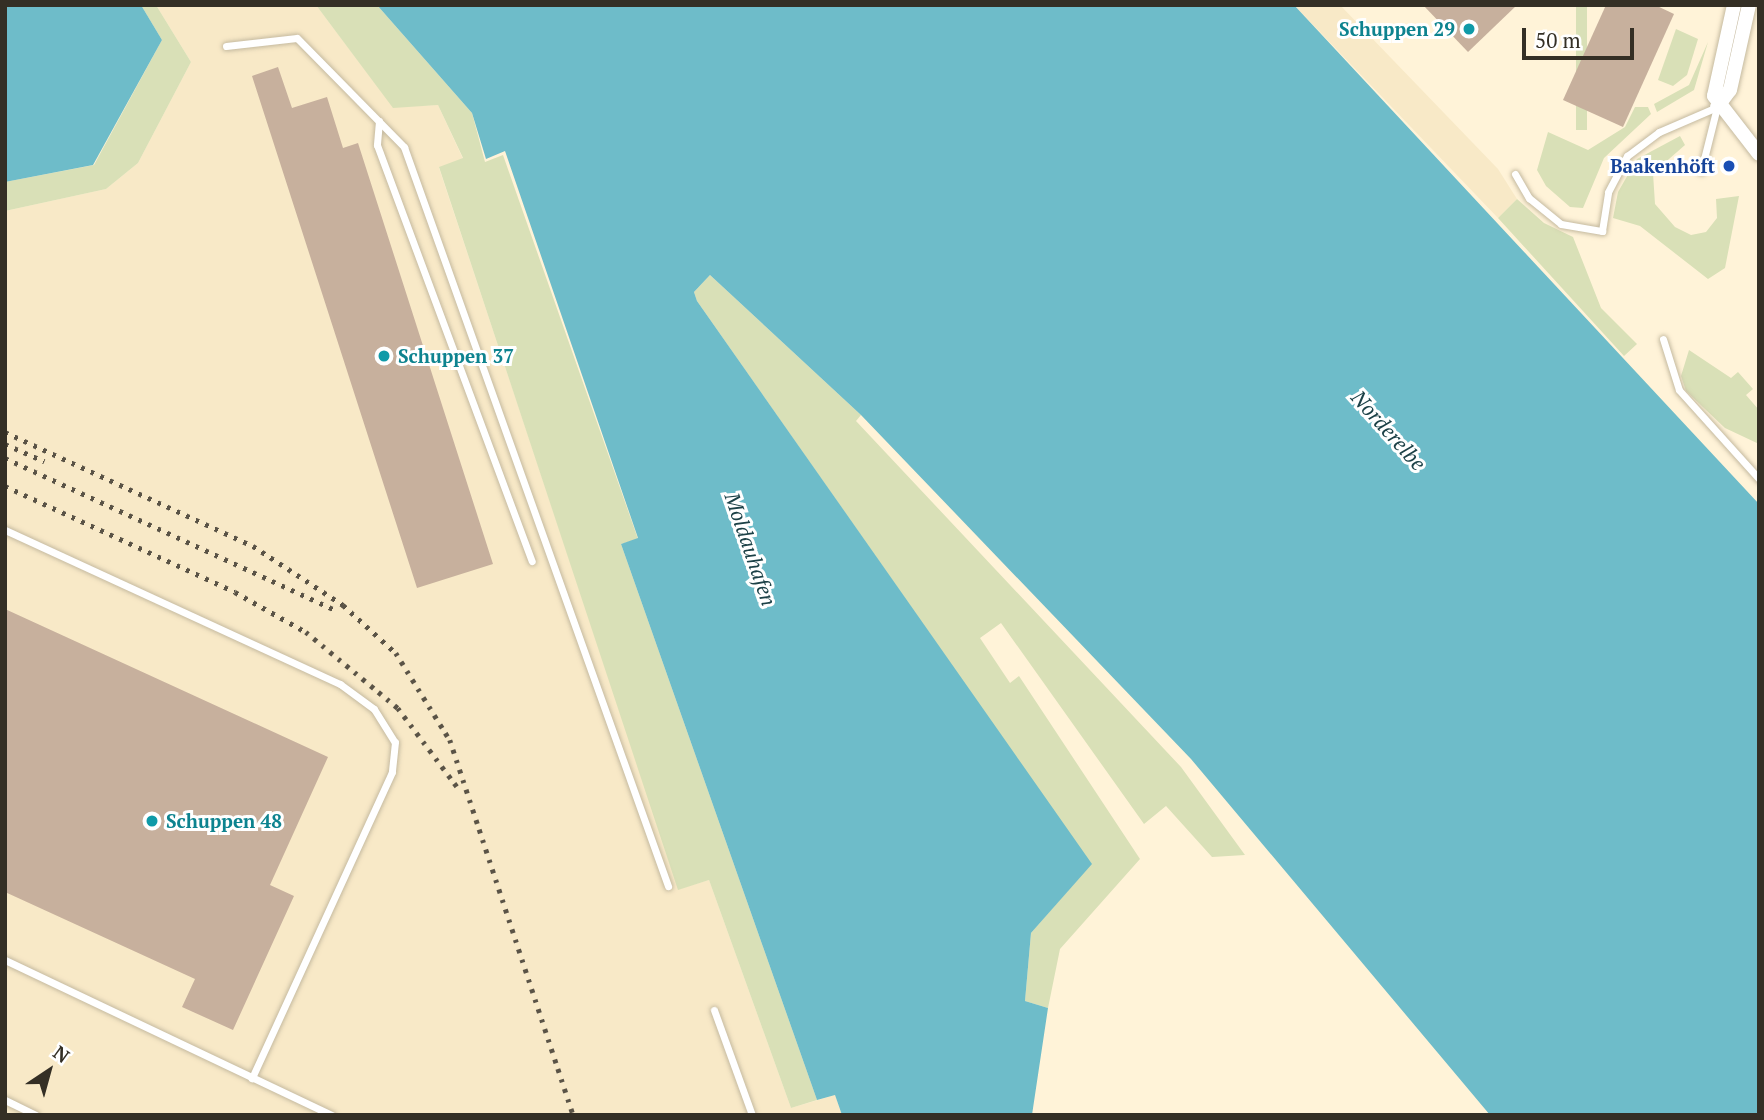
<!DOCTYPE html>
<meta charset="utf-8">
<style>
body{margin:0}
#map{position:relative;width:1764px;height:1120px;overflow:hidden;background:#fff3d8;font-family:"PT Serif",serif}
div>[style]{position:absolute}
.built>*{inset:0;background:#f8e9c7}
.green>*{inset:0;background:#d9e0b7;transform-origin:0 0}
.water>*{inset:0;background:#6ebcc9}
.building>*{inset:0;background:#c7b09d}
.roads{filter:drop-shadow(0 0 2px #c5baa0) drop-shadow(0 0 2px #c5baa0)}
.service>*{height:7px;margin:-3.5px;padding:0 3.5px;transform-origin:3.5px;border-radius:3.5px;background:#fff}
.minor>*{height:14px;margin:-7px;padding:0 7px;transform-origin:7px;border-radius:7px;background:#fff}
.rail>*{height:4.5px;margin-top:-2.25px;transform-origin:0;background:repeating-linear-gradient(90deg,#5a5346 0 3.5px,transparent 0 10.5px)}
.dots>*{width:19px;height:19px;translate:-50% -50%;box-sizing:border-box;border:4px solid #fff;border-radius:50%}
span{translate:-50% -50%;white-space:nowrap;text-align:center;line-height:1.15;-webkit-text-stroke:6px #fff;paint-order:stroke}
.culture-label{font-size:19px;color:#0d838f;font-weight:700}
.right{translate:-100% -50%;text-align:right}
.left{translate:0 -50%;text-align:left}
.transit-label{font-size:19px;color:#164399;font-weight:700}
.water-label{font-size:21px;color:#1c4147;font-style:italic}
.frame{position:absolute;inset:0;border:7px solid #342f25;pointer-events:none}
.north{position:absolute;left:14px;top:1036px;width:70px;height:70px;-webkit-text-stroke:5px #fff;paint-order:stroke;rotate:36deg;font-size:19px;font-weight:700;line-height:28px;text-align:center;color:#342f25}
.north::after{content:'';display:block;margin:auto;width:24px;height:32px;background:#342f25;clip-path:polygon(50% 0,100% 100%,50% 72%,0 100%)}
.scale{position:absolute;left:1522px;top:28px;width:112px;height:32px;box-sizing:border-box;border:4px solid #342f25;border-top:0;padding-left:9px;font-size:21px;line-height:24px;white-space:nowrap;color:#342f25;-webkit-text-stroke:5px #fff;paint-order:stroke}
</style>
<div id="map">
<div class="built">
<i style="clip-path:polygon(156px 5px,316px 5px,393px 107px,438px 105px,463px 159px,439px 168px,679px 889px,709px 880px,791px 1108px,835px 1095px,842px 1115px,5px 1115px,5px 211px,106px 189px,138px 163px,191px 62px)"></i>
<i style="clip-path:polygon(1294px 5px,1340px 5px,1498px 169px,1517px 199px,1498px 218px)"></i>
</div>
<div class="green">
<i style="clip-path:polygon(141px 5px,156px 5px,191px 62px,138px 163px,106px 189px,5px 211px,5px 182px,94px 165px,162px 40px)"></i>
<i style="clip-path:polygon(316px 5px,377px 5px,472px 113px,485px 162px,503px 155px,638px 539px,621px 544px,817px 1100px,791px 1108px,709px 880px,678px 890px,439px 167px,463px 158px,438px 105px,393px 108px)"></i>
<i style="left:1576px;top:5px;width:11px;height:125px"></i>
<i style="clip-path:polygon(1676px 29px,1698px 39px,1687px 75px,1673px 86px,1658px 80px)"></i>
<i style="clip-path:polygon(1708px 42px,1694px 90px,1657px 112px,1654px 104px,1689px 85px)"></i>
<i style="clip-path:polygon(1635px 107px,1648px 107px,1651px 114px,1604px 158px,1583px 208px,1570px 207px,1546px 186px,1537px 170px,1548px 132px,1588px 150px,1625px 127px)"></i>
<i style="clip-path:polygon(1680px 136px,1685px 145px,1653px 173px,1655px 204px,1675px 227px,1691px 235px,1706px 232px,1717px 218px,1716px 199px,1739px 196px,1725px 268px,1708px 279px,1640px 226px,1613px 218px,1618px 192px,1637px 159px)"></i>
<i style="clip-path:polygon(1517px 199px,1544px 223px,1573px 237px,1601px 308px,1637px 344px,1624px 356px,1498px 218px)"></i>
<i style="clip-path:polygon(710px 275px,861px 415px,856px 421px,1181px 767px,1245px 855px,1212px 857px,1166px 806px,1144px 824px,1001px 623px,980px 638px,1010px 683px,1019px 676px,1140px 859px,1060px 949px,1048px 1008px,1025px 1001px,1031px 933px,1091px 864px,697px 301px,694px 292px)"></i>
<i style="clip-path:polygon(1689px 350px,1731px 378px,1738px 372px,1753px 389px,1746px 395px,1759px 410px,1759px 444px,1725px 428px,1686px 391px,1681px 376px)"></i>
</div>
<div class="water">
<i style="clip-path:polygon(5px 5px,141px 5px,162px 40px,93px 165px,5px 182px)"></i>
<i style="clip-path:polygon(377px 5px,1294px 5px,1759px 504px,1759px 1115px,1490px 1115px,1191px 759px,861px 415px,710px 275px,694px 292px,697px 301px,1092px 864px,1031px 933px,1025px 1001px,1048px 1008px,1032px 1115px,842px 1115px,835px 1095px,817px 1100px,621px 544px,638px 538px,505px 151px,486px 159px,472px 113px)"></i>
</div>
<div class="building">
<i style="clip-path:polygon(1423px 5px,1517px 5px,1468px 52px)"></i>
<i style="clip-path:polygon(1606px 5px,1655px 5px,1674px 14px,1623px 127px,1563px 100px)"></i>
<i style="clip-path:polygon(278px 67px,292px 108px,327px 97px,343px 148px,358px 143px,493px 564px,417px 588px,252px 76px)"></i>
<i style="clip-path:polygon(5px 609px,328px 757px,270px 885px,294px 896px,233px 1030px,182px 1007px,195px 979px,5px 892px)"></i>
</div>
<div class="roads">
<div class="service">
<i style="left:226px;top:46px;width:71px;rotate:-6.4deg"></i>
<i style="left:297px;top:38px;width:153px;rotate:45.5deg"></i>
<i style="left:404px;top:147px;width:785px;rotate:70.34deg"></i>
<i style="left:379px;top:121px;width:24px;rotate:95deg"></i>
<i style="left:377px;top:145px;width:444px;rotate:69.6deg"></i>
<i style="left:1701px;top:171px;width:66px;rotate:-76deg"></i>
<i style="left:1515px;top:174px;width:28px;rotate:60deg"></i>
<i style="left:1529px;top:198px;width:41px;rotate:39.1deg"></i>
<i style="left:1561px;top:224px;width:42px;rotate:9.7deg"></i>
<i style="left:1602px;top:231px;width:39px;rotate:-81deg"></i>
<i style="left:1608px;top:192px;width:41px;rotate:-62.2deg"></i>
<i style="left:1627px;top:156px;width:40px;rotate:-37deg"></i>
<i style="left:1659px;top:132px;width:63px;rotate:-23.3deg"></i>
<i style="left:1663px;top:339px;width:53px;rotate:72.6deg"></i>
<i style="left:1679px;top:390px;width:120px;rotate:48deg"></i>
<i style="left:5px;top:530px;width:369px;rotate:24.7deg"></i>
<i style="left:340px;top:684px;width:42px;rotate:36.3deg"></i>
<i style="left:374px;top:709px;width:39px;rotate:58deg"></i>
<i style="left:395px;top:742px;width:30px;rotate:96deg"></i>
<i style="left:392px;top:772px;width:337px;rotate:114.6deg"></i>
<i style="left:5px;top:960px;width:362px;rotate:25.4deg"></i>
<i style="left:714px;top:1010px;width:112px;rotate:70.1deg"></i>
<i style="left:5px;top:1100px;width:34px;rotate:26deg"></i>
</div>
<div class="minor">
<i style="left:1734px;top:5px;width:93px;rotate:102.4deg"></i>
<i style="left:1714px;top:96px;width:73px;rotate:52.2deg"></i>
<i style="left:1717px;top:107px;width:21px;rotate:-53deg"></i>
<i style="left:1730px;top:90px;width:87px;rotate:-77.4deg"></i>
</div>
</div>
<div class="rail">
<i style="left:5px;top:432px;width:273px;rotate:24.7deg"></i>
<i style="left:253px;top:546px;width:108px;rotate:33.2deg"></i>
<i style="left:343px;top:605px;width:72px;rotate:42.2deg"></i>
<i style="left:396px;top:653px;width:102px;rotate:58.2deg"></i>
<i style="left:450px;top:740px;width:395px;rotate:71.8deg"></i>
<i style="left:5px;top:444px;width:43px;rotate:23.6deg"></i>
<i style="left:5px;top:458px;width:363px;rotate:24.7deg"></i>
<i style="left:5px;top:486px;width:253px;rotate:24.7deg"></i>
<i style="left:235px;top:592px;width:81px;rotate:29.4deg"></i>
<i style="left:306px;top:632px;width:119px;rotate:39.6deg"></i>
<i style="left:398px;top:708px;width:105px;rotate:53.1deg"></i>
</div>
<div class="dots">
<i style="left:1469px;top:29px;background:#0f9aa8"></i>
<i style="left:1729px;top:166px;background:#1a4fb4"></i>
<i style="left:384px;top:356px;background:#0f9aa8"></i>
<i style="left:152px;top:821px;background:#0f9aa8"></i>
</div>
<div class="culture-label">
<span class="right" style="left:1455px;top:29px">Schuppen 29</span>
<span class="left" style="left:398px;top:356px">Schuppen 37</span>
<span class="left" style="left:166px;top:821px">Schuppen 48</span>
</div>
<div class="transit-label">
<span class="right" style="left:1715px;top:166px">Baakenhöft</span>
</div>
<div class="water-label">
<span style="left:1389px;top:430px;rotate:48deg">Norderelbe</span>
<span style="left:751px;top:549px;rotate:71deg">Moldauhafen</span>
</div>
<div class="frame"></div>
<div class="north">N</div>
<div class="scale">50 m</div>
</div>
